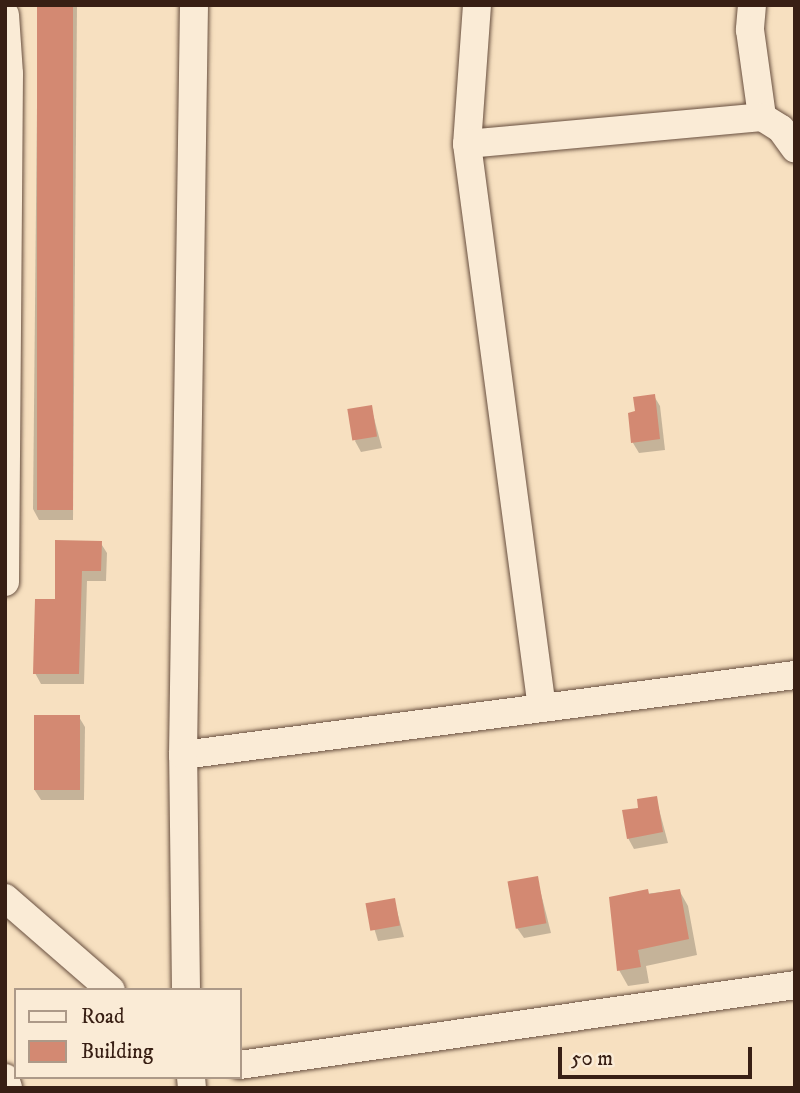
<!DOCTYPE html>
<style>
body{margin:0}
#map{position:relative;width:800px;height:1093px;overflow:hidden;background:#f7e0c0;font-family:"IM FELL DW Pica",serif}
div>[style]{position:absolute}
.shadow>*{inset:0;background:#0003}
.building>*{inset:0;background:#d38972;transform-origin:0 0}
.roads{filter:drop-shadow(0 0 2px #684f3f) drop-shadow(0 0 2px #684f3f)}
.minor>*{height:28px;margin:-14px;padding:0 14px;transform-origin:14px;border-radius:14px;background:#faebd6}
span{translate:-50% -50%;white-space:nowrap;text-align:center;line-height:1.15;-webkit-text-stroke:7px #faebd6;paint-order:stroke}
.frame{position:absolute;inset:0;border:7px solid #381f14;pointer-events:none}
.legend{position:absolute;left:14px;top:988px;width:228px;height:91px;box-sizing:border-box;background:#faebd6;border:2px solid #ac9988;margin:0;padding:9px 12px;list-style:none;font-size:21px;color:#381f14}
.legend li{display:flex;align-items:center;gap:14px;height:35px}
.legend b{width:35px;border:2px solid #ac9988}
.scale{position:absolute;left:558px;top:1047px;width:194px;height:32px;box-sizing:border-box;border:4px solid #381f14;border-top:0;padding-left:9px;font-size:21px;line-height:24px;white-space:nowrap;color:#381f14;-webkit-text-stroke:5px #faebd6;paint-order:stroke}
</style>
<div id="map">
<div class="shadow">
<i style="clip-path:polygon(38px 5px,77px 5px,73px 520px,39px 520px,33px 509px)"></i>
<i style="clip-path:polygon(654px 396px,660px 406px,665px 450px,639px 453px,633px 443px,637px 413px)"></i>
<i style="clip-path:polygon(371px 407px,382px 448px,361px 452px,355px 441px)"></i>
<i style="clip-path:polygon(100px 542px,107px 553px,106px 581px,87px 581px,84px 684px,41px 684px,35px 673px,57px 601px)"></i>
<i style="clip-path:polygon(79px 717px,85px 727px,84px 800px,41px 800px,34px 789px)"></i>
<i style="clip-path:polygon(656px 798px,668px 843px,634px 849px,628px 838px,640px 809px)"></i>
<i style="clip-path:polygon(537px 878px,551px 933px,524px 938px,517px 928px)"></i>
<i style="clip-path:polygon(679px 890px,688px 906px,697px 955px,646px 966px,649px 983px,628px 986px,619px 970px,611px 898px)"></i>
<i style="clip-path:polygon(394px 900px,404px 937px,378px 941px,367px 905px)"></i>
</div>
<div class="building">
<i style="left:37px;top:5px;width:36px;height:505px"></i>
<i style="clip-path:polygon(655px 394px,660px 439px,631px 443px,628px 413px,635px 411px,633px 397px)"></i>
<i style="left:372px;top:405px;width:32px;height:25px;rotate:81deg"></i>
<i style="clip-path:polygon(55px 540px,102px 541px,101px 571px,82px 571px,79px 674px,33px 674px,35px 599px,55px 599px)"></i>
<i style="left:34px;top:715px;width:46px;height:75px"></i>
<i style="clip-path:polygon(657px 796px,663px 832px,627px 839px,622px 810px,638px 808px,637px 799px)"></i>
<i style="left:538px;top:876px;width:48px;height:31px;rotate:80deg"></i>
<i style="clip-path:polygon(648px 889px,649px 894px,680px 889px,689px 939px,638px 950px,641px 967px,617px 971px,609px 897px)"></i>
<i style="left:395px;top:898px;width:28px;height:30px;rotate:80deg"></i>
</div>
<div class="roads">
<div class="minor">
<i style="left:477px;top:5px;width:139px;rotate:94.1deg"></i>
<i style="left:467px;top:144px;width:569px;rotate:82.43deg"></i>
<i style="left:752px;top:5px;width:25px;rotate:95deg"></i>
<i style="left:750px;top:30px;width:88px;rotate:82.1deg"></i>
<i style="left:5px;top:15px;width:59px;rotate:86.1deg"></i>
<i style="left:9px;top:74px;width:508px;rotate:90.45deg"></i>
<i style="left:467px;top:144px;width:296px;rotate:-5.2deg"></i>
<i style="left:762px;top:117px;width:22px;rotate:32deg"></i>
<i style="left:781px;top:129px;width:24px;rotate:54deg"></i>
<i style="left:183px;top:755px;width:617px;rotate:-7.45deg"></i>
<i style="left:5px;top:898px;width:140px;rotate:41deg"></i>
<i style="left:186px;top:990px;width:235px;rotate:-90.7deg"></i>
<i style="left:183px;top:755px;width:750px;rotate:-89.16deg"></i>
<i style="left:240px;top:1065px;width:561px;rotate:-8.2deg"></i>
<i style="left:191px;top:1077px;width:11px;rotate:85deg"></i>
<i style="left:5px;top:1078px;width:10px;rotate:73deg"></i>
</div>
</div>
<div class="frame"></div>
<ul class="legend">
<li><b style="height:9px;background:#faebd6"></b>Road</li>
<li><b style="height:19px;background:#d38972"></b>Building</li>
</ul>
<div class="scale">50 m</div>
</div>
